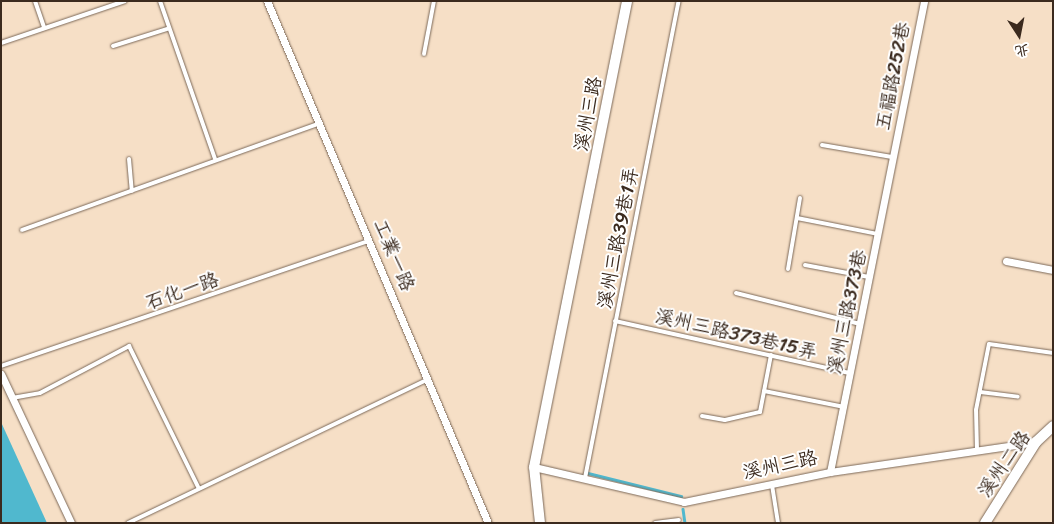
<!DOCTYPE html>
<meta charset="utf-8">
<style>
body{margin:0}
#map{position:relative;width:1054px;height:524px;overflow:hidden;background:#f6dfc6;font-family:Sriracha,"LXGW WenKai TC",sans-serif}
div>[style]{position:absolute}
.water>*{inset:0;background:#50b8ce}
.stream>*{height:2.5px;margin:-1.25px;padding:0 1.25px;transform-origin:1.25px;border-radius:1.25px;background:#50b8ce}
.roads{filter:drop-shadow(0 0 1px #7c6959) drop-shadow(0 0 1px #7c6959)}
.lane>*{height:4px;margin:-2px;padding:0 2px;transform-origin:2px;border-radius:2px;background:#fff}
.street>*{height:7px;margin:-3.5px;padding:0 3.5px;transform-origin:3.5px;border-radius:3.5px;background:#fff}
.secondary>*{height:10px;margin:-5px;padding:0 5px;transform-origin:5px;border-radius:5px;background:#fff}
span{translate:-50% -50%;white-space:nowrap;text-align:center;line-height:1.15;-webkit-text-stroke:4px #fff;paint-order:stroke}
.street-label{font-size:19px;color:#3b2a1e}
.frame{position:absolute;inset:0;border:2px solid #3b2a1e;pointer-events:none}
.north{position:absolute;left:994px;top:10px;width:50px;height:50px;-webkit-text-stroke:4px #fff;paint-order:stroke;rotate:169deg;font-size:14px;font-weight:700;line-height:20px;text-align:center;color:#3b2a1e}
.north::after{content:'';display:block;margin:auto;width:18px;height:22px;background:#3b2a1e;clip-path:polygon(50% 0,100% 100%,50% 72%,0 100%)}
</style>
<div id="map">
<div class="water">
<i style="clip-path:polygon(1px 422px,47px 523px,1px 523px)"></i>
</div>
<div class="stream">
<i style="left:588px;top:473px;width:96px;rotate:13.9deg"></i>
<i style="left:683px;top:509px;width:14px;rotate:82deg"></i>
</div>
<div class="roads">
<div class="lane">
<i style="left:35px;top:1px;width:28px;rotate:71deg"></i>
<i style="left:160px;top:1px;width:167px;rotate:70.8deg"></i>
<i style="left:1px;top:43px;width:131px;rotate:-18.7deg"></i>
<i style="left:113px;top:46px;width:57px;rotate:-17.5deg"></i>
<i style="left:424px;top:54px;width:54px;rotate:-79.3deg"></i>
<i style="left:822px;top:145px;width:71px;rotate:9.7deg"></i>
<i style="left:129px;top:159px;width:32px;rotate:85deg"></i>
<i style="left:797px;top:218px;width:83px;rotate:11.2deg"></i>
<i style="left:22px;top:230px;width:314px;rotate:-19.7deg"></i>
<i style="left:805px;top:265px;width:65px;rotate:10.6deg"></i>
<i style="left:788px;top:269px;width:72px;rotate:-80.4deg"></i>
<i style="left:736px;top:293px;width:128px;rotate:14deg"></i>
<i style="left:615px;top:321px;width:240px;rotate:12.5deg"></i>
<i style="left:1px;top:366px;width:388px;rotate:-18.8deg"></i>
<i style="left:764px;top:391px;width:82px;rotate:11.3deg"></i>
<i style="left:980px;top:392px;width:38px;rotate:7deg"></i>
<i style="left:12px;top:398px;width:28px;rotate:-10deg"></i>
<i style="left:40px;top:393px;width:101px;rotate:-27.8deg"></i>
<i style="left:129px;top:346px;width:157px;rotate:63.9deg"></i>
<i style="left:702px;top:416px;width:23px;rotate:10deg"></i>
<i style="left:725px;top:420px;width:36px;rotate:-13deg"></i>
<i style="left:760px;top:412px;width:58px;rotate:-79.1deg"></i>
<i style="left:977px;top:450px;width:40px;rotate:-91.4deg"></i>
<i style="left:976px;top:410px;width:67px;rotate:-78.9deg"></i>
<i style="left:989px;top:344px;width:65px;rotate:8deg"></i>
<i style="left:585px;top:478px;width:486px;rotate:-78.9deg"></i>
<i style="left:772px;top:485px;width:38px;rotate:81deg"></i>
<i style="left:128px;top:523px;width:331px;rotate:-25.6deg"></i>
<i style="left:655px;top:523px;width:24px;rotate:-7deg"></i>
</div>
<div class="street">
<i style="left:267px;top:1px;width:567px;rotate:67.05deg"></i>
<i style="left:1006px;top:261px;width:48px;rotate:10.8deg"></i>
<i style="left:1px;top:374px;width:165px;rotate:64.8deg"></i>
<i style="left:534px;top:467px;width:154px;rotate:13.1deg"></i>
<i style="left:684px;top:502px;width:149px;rotate:-11.6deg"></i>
<i style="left:830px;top:472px;width:208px;rotate:-8.3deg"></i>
<i style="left:830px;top:472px;width:480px;rotate:-78.7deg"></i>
</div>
<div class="secondary">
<i style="left:540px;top:523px;width:56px;rotate:-96.1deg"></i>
<i style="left:534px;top:467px;width:475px;rotate:-78.7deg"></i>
<i style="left:985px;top:523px;width:96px;rotate:-57.8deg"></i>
<i style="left:1036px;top:442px;width:23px;rotate:-43deg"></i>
</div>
</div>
<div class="street-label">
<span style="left:893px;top:76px;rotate:-79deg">五福路252巷</span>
<span style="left:588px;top:114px;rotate:-79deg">溪州三路</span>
<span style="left:618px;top:238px;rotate:-79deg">溪州三路39巷1弄</span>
<span style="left:394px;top:255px;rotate:67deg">工業一路</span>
<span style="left:182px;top:291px;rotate:-19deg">石化一路</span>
<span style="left:847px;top:312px;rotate:-78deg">溪州三路373巷</span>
<span style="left:736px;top:334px;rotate:13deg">溪州三路373巷15弄</span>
<span style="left:1004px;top:464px;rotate:-55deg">溪州二路</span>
<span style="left:780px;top:465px;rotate:-12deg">溪州三路</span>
</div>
<div class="frame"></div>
<div class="north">北</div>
</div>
